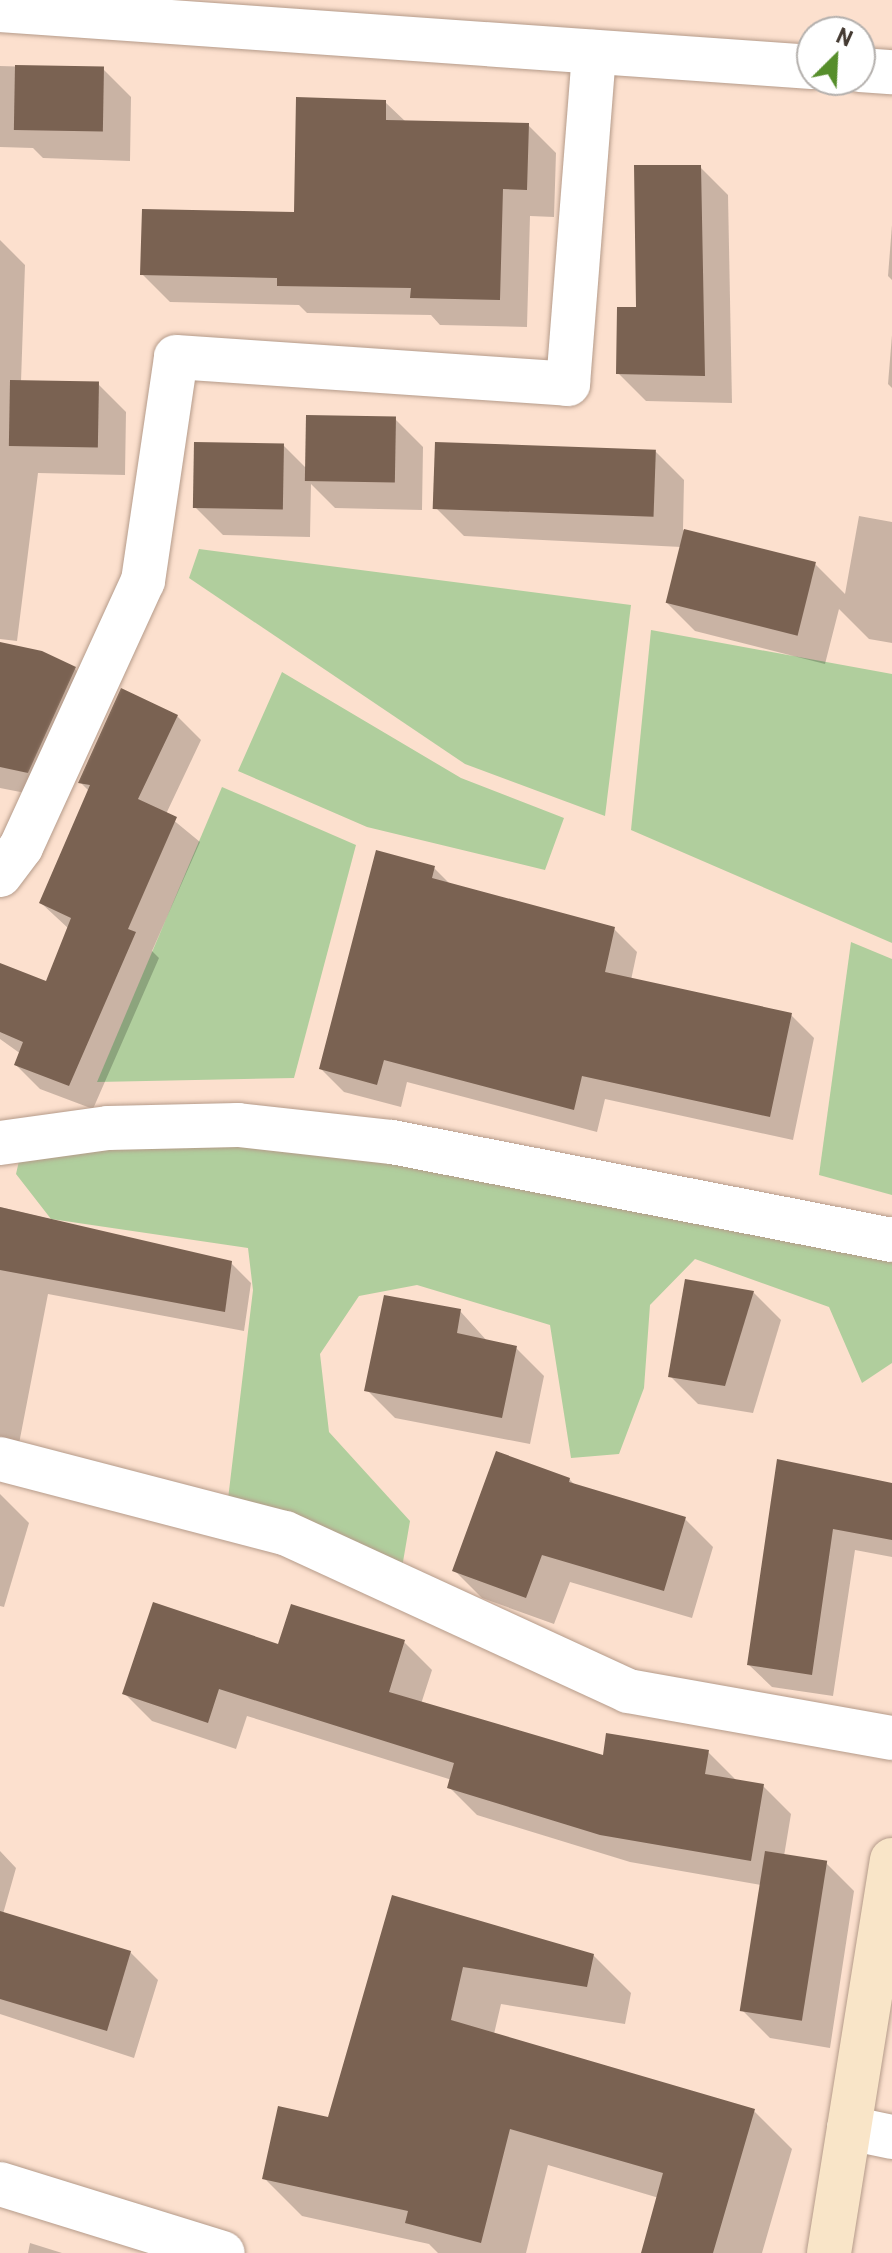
<!DOCTYPE html>
<style>
body{margin:0}
#map{position:relative;width:892px;height:2253px;overflow:hidden;background:#fce0ce;font-family:Barlow,sans-serif}
div>[style]{position:absolute}
.green>*{inset:0;background:#b0ce9d}
.shadow>*{inset:0;background:#0003}
.building>*{inset:0;background:#7a6252;transform-origin:0 0}
.roads{filter:drop-shadow(0 0 2px #b59b8a) drop-shadow(0 0 2px #b59b8a)}
.street>*{height:44px;margin:-22px;padding:0 22px;transform-origin:22px;border-radius:22px;background:#fff}
.secondary>*{height:44px;margin:-22px;padding:0 22px;transform-origin:22px;border-radius:22px;background:#f9e5c8}
span{translate:-50% -50%;white-space:nowrap;text-align:center;line-height:1.15;-webkit-text-stroke:8px #fff;paint-order:stroke}
.north{position:absolute;left:796px;top:16px;width:80px;height:80px;box-sizing:border-box;background:#fff;border:2px solid #b4b0ad;border-radius:50%;rotate:24deg;font-size:22px;font-weight:700;line-height:32px;text-align:center;color:#443a32}
.north::after{content:'';display:block;margin:auto;width:28px;height:36px;background:#568e2b;clip-path:polygon(50% 0,100% 100%,50% 72%,0 100%)}
</style>
<div id="map">
<div class="green">
<i style="clip-path:polygon(199px 549px,631px 605px,605px 816px,465px 764px,189px 578px)"></i>
<i style="clip-path:polygon(651px 630px,892px 674px,892px 943px,631px 830px)"></i>
<i style="clip-path:polygon(282px 672px,461px 778px,564px 818px,545px 870px,367px 827px,238px 771px)"></i>
<i style="clip-path:polygon(222px 787px,356px 845px,294px 1078px,97px 1082px)"></i>
<i style="clip-path:polygon(851px 942px,892px 959px,892px 1195px,819px 1175px)"></i>
<i style="clip-path:polygon(220px 1125px,892px 1250px,892px 1363px,862px 1383px,829px 1307px,695px 1259px,650px 1305px,644px 1388px,619px 1454px,571px 1458px,550px 1325px,417px 1285px,359px 1296px,320px 1354px,329px 1432px,410px 1521px,399px 1585px,228px 1499px,253px 1290px,248px 1248px,51px 1219px,16px 1174px,24px 1139px)"></i>
</div>
<div class="shadow">
<i style="clip-path:polygon(0 66px,103px 69px,131px 97px,130px 161px,43px 158px,33px 148px,0 147px)"></i>
<i style="clip-path:polygon(385px 102px,406px 122px,528px 125px,556px 153px,554px 217px,530px 216px,527px 327px,440px 325px,431px 315px,307px 313px,299px 305px,170px 302px,142px 274px,296px 214px)"></i>
<i style="clip-path:polygon(700px 167px,728px 195px,732px 403px,646px 401px,618px 373px,638px 310px)"></i>
<i style="clip-path:polygon(892px 225px,892px 280px,888px 276px)"></i>
<i style="clip-path:polygon(0 240px,25px 265px,21px 382px,98px 384px,126px 412px,125px 475px,38px 473px,17px 641px,0 639px)"></i>
<i style="clip-path:polygon(892px 335px,892px 388px,888px 384px)"></i>
<i style="clip-path:polygon(395px 419px,423px 447px,422px 510px,335px 508px,311px 484px,310px 537px,223px 535px,195px 507px,284px 446px,308px 470px)"></i>
<i style="clip-path:polygon(656px 452px,684px 480px,683px 530px,815px 564px,845px 594px,859px 516px,892px 522px,892px 643px,869px 639px,839px 609px,825px 664px,695px 631px,667px 603px,681px 547px,464px 536px,436px 508px)"></i>
<i style="clip-path:polygon(0 645px,75px 669px,103px 697px,56px 799px,0 788px)"></i>
<i style="clip-path:polygon(177px 716px,201px 740px,166px 814px,200px 842px,152px 951px,159px 958px,93px 1109px,40px 1089px,16px 1065px,21px 1054px,0 1039px,0 991px,47px 984px,69px 929px,41px 903px,89px 791px,80px 782px)"></i>
<i style="clip-path:polygon(434px 868px,452px 886px,614px 929px,637px 952px,631px 980px,791px 1015px,814px 1038px,793px 1140px,605px 1099px,597px 1132px,407px 1082px,401px 1107px,344px 1092px,321px 1069px)"></i>
<i style="clip-path:polygon(0 1207px,231px 1263px,251px 1283px,244px 1331px,48px 1294px,17px 1454px,0 1464px)"></i>
<i style="clip-path:polygon(753px 1292px,781px 1320px,753px 1413px,698px 1404px,670px 1376px)"></i>
<i style="clip-path:polygon(460px 1311px,488px 1342px,516px 1348px,544px 1376px,530px 1444px,395px 1418px,367px 1390px)"></i>
<i style="clip-path:polygon(779px 1462px,892px 1485px,892px 1557px,855px 1550px,833px 1696px,772px 1687px,749px 1665px)"></i>
<i style="clip-path:polygon(569px 1479px,577px 1487px,685px 1519px,713px 1547px,692px 1618px,570px 1582px,554px 1624px,482px 1598px,454px 1570px)"></i>
<i style="clip-path:polygon(0 1494px,29px 1523px,4px 1607px,0 1606px)"></i>
<i style="clip-path:polygon(404px 1642px,432px 1670px,421px 1704px,604px 1758px,708px 1752px,736px 1780px,763px 1786px,791px 1814px,784px 1856px,826px 1863px,854px 1891px,830px 2048px,770px 2038px,742px 2010px,761px 1885px,630px 1862px,477px 1815px,449px 1787px,452px 1780px,247px 1716px,236px 1749px,152px 1721px,124px 1693px,280px 1647px)"></i>
<i style="clip-path:polygon(0 1851px,16px 1868px,3px 1914px,130px 1952px,158px 1980px,134px 2058px,0 2014px)"></i>
<i style="clip-path:polygon(394px 1898px,593px 1955px,631px 1993px,625px 2024px,501px 2004px,494px 2034px,754px 2111px,792px 2149px,762px 2253px,643px 2253px,659px 2198px,548px 2165px,526px 2253px,438px 2253px,429px 2244px,302px 2216px,264px 2178px,329px 2120px)"></i>
<i style="clip-path:polygon(30px 2243px,62px 2253px,28px 2253px)"></i>
</div>
<div class="building">
<i style="left:15px;top:65px;width:89px;height:65px;rotate:1deg"></i>
<i style="clip-path:polygon(296px 97px,386px 100px,386px 120px,529px 123px,527px 190px,503px 189px,500px 300px,410px 298px,411px 288px,277px 286px,277px 278px,140px 275px,142px 209px,294px 212px)"></i>
<i style="clip-path:polygon(634px 165px,701px 165px,705px 376px,616px 374px,617px 307px,636px 307px)"></i>
<i style="left:10px;top:380px;width:89px;height:66px;rotate:1deg"></i>
<i style="left:306px;top:415px;width:90px;height:66px;rotate:1deg"></i>
<i style="left:194px;top:442px;width:90px;height:66px;rotate:1deg"></i>
<i style="left:435px;top:442px;width:221px;height:67px;rotate:2deg"></i>
<i style="left:684px;top:529px;width:136px;height:76px;rotate:14deg"></i>
<i style="clip-path:polygon(0 642px,42px 651px,76px 667px,28px 773px,0 767px)"></i>
<i style="clip-path:polygon(121px 688px,178px 715px,138px 799px,177px 817px,128px 929px,136px 932px,69px 1086px,14px 1065px,23px 1042px,0 1032px,0 963px,46px 981px,71px 918px,39px 903px,90px 785px,78px 783px)"></i>
<i style="clip-path:polygon(376px 850px,435px 866px,432px 878px,615px 927px,605px 972px,792px 1013px,770px 1117px,582px 1076px,574px 1110px,384px 1060px,377px 1085px,319px 1069px)"></i>
<i style="clip-path:polygon(0 1207px,232px 1261px,225px 1312px,0 1270px)"></i>
<i style="clip-path:polygon(685px 1279px,754px 1291px,725px 1386px,668px 1377px)"></i>
<i style="clip-path:polygon(384px 1295px,461px 1309px,457px 1333px,517px 1346px,502px 1418px,364px 1391px)"></i>
<i style="clip-path:polygon(496px 1451px,570px 1478px,569px 1482px,686px 1517px,664px 1591px,542px 1555px,526px 1598px,452px 1571px)"></i>
<i style="clip-path:polygon(777px 1459px,892px 1483px,892px 1540px,833px 1529px,812px 1675px,747px 1665px)"></i>
<i style="clip-path:polygon(153px 1602px,278px 1644px,291px 1604px,405px 1640px,389px 1692px,603px 1755px,606px 1733px,709px 1750px,705px 1774px,764px 1784px,751px 1861px,600px 1835px,447px 1788px,454px 1763px,219px 1689px,208px 1723px,122px 1694px)"></i>
<i style="left:765px;top:1851px;width:63px;height:162px;rotate:9deg"></i>
<i style="clip-path:polygon(392px 1895px,594px 1954px,587px 1987px,463px 1967px,451px 2020px,755px 2109px,713px 2253px,641px 2253px,663px 2173px,510px 2129px,481px 2243px,405px 2223px,408px 2211px,262px 2179px,278px 2106px,328px 2117px)"></i>
<i style="clip-path:polygon(0 1911px,131px 1951px,107px 2031px,0 1999px)"></i>
</div>
<div class="roads">
<div class="street">
<i style="left:0;top:10px;width:814px;rotate:4.02deg"></i>
<i style="left:860px;top:70px;width:32px;rotate:4deg"></i>
<i style="left:0;top:875px;width:35px;rotate:-53deg"></i>
<i style="left:21px;top:847px;width:293px;rotate:-65.4deg"></i>
<i style="left:143px;top:581px;width:226px;rotate:-81.6deg"></i>
<i style="left:176px;top:357px;width:393px;rotate:3.9deg"></i>
<i style="left:568px;top:384px;width:333px;rotate:-85.5deg"></i>
<i style="left:0;top:1143px;width:109px;rotate:-7.9deg"></i>
<i style="left:108px;top:1128px;width:130px;rotate:-1.3deg"></i>
<i style="left:238px;top:1125px;width:155px;rotate:6.3deg"></i>
<i style="left:392px;top:1142px;width:510px;rotate:11.09deg"></i>
<i style="left:0;top:1459px;width:294px;rotate:14.6deg"></i>
<i style="left:285px;top:1533px;width:378px;rotate:24.7deg"></i>
<i style="left:628px;top:1691px;width:268px;rotate:10.1deg"></i>
<i style="left:849px;top:2128px;width:44px;rotate:11.8deg"></i>
<i style="left:0;top:2184px;width:233px;rotate:17.2deg"></i>
</div>
<div class="secondary">
<i style="left:829px;top:2253px;width:398px;rotate:-80.9deg"></i>
</div>
</div>
<div class="north">N</div>
</div>
